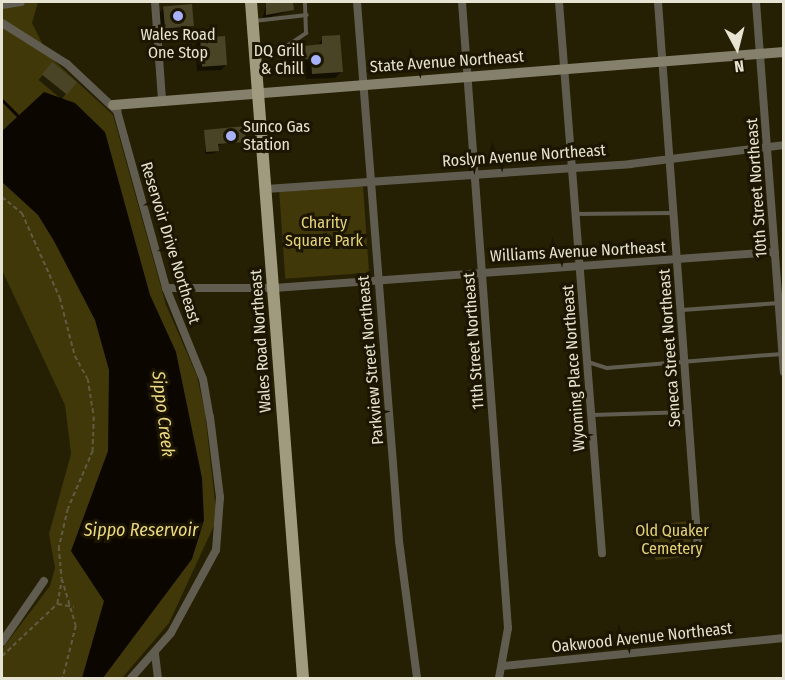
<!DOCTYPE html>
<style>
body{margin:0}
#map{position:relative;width:785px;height:680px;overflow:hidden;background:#251f03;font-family:"Fira Sans Condensed",sans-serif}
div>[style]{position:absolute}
.green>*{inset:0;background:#41380a;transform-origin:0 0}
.water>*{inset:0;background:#0c0600}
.shadow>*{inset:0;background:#0007;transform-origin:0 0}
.stream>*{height:3px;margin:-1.5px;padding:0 1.5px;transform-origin:1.5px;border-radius:1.5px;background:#0c0600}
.building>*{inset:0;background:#4a4426;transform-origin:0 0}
.path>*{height:1.5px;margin-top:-0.75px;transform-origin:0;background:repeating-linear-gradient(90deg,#605b42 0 4.5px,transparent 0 7.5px)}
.lane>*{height:4px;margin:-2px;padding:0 2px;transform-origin:2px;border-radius:2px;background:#605d50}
.street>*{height:8px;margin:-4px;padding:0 4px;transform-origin:4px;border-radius:4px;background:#605d50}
.secondary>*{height:10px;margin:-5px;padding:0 5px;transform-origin:5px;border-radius:5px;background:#84806b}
.primary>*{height:12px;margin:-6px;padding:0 6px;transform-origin:6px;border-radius:6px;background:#a09b7f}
.dots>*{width:16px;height:16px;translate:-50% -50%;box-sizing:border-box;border:3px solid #1c1600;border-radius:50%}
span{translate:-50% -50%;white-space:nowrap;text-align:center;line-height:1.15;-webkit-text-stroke:6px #1c1600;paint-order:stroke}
.poi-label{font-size:16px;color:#e6e3d2}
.right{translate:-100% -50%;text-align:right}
.left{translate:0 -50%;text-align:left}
.street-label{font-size:16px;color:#e6e3d2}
.park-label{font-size:16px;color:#e4d27b}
.water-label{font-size:18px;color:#ecd982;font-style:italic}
.frame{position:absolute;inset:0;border:3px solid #e6e3d2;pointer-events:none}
.north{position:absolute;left:707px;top:18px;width:60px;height:60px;-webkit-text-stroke:4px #1c1600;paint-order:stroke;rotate:173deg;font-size:16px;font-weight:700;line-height:24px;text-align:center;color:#e6e3d2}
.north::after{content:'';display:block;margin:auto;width:21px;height:27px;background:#e6e3d2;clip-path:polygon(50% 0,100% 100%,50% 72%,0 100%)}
</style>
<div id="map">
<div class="green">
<i style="clip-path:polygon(2px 2px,38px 2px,32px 23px,48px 55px,113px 115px,166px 305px,197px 376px,205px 413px,217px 519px,169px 623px,122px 678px,2px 678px,2px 649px,50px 586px,55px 568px,49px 534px,71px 454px,65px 405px,2px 270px)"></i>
<i style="left:363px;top:186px;width:87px;height:84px;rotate:86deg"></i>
<i style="left:688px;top:521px;width:35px;height:37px;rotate:83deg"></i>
</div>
<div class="water">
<i style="clip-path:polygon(44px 92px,75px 103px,105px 132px,150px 295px,176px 352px,202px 478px,204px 520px,192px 559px,103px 678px,82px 678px,104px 601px,71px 551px,108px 451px,109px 370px,95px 320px,54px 241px,38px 215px,2px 182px,2px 131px)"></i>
</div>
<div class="shadow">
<i style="clip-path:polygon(267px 2px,291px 2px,292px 10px,262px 20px)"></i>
<i style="clip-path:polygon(164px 8px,192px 25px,160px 33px,159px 13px)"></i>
<i style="clip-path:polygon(323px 38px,341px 72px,335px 78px,306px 79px,305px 64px,289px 66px,288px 54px,295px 48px,317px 46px)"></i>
<i style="clip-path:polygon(200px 40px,226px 65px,221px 70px,197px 71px,195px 45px)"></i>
<i style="left:52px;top:64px;width:30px;height:21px;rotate:40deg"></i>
<i style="clip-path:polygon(205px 131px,245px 141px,217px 145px,215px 153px,205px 154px)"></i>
</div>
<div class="stream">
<i style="left:2px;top:100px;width:21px;rotate:45deg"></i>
</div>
<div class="building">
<i style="clip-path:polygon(266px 2px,293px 2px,294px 10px,266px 15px)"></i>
<i style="left:192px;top:4px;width:22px;height:29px;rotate:85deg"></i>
<i style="clip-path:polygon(340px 35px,343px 72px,312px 74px,311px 59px,295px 60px,294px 47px,322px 44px,322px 36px)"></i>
<i style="left:225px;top:36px;width:29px;height:25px;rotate:86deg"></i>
<i style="left:52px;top:62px;width:32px;height:16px;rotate:39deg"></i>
<i style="clip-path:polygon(245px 126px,246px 142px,218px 144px,219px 151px,206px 152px,204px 130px)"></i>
</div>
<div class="path">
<i style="left:2px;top:197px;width:26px;rotate:39deg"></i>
<i style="left:22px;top:213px;width:93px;rotate:65.9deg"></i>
<i style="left:60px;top:298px;width:60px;rotate:75.5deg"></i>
<i style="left:75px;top:356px;width:26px;rotate:61deg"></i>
<i style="left:88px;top:379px;width:38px;rotate:81deg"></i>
<i style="left:94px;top:417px;width:34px;rotate:92deg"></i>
<i style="left:93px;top:451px;width:63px;rotate:113.3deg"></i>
<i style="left:68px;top:509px;width:39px;rotate:103deg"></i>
<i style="left:59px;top:547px;width:32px;rotate:85deg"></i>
<i style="left:58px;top:604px;width:16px;rotate:11deg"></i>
<i style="left:2px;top:656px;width:76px;rotate:-43.4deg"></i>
<i style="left:57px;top:604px;width:25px;rotate:-79deg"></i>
<i style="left:62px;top:579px;width:49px;rotate:73.4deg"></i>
<i style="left:76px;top:626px;width:54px;rotate:104deg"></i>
</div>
<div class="lane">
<i style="left:254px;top:21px;width:53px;rotate:-6.5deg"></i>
<i style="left:256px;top:50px;width:28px;rotate:-4deg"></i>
<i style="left:284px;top:48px;width:27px;rotate:-34deg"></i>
<i style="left:306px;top:33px;width:31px;rotate:-92deg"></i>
<i style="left:576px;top:214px;width:97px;rotate:-0.6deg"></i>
<i style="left:682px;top:310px;width:97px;rotate:-4.1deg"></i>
<i style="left:588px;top:362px;width:20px;rotate:18deg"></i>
<i style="left:607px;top:368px;width:176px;rotate:-4.6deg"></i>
<i style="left:592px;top:415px;width:96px;rotate:-1.8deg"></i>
</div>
<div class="street">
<i style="left:155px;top:2px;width:98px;rotate:85.9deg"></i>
<i style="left:357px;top:2px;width:541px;rotate:85.54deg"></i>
<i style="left:399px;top:541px;width:138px;rotate:82.5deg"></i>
<i style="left:462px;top:2px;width:628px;rotate:85.8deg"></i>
<i style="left:508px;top:628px;width:51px;rotate:100.2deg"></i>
<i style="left:559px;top:2px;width:553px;rotate:85.54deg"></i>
<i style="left:658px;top:2px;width:548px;rotate:85.82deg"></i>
<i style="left:756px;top:2px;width:371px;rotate:85.7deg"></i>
<i style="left:2px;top:5px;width:19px;rotate:-9deg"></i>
<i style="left:2px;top:23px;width:77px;rotate:32.2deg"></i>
<i style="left:67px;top:64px;width:69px;rotate:43.2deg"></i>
<i style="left:117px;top:111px;width:184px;rotate:74.5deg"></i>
<i style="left:166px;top:288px;width:98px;rotate:67.9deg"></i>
<i style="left:203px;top:379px;width:39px;rotate:80deg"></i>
<i style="left:210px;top:417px;width:81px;rotate:82.9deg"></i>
<i style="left:220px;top:497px;width:53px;rotate:94.3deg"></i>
<i style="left:216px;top:550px;width:94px;rotate:118.5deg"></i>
<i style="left:171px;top:633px;width:60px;rotate:131.6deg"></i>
<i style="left:266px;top:189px;width:365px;rotate:-3.9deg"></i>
<i style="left:630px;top:164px;width:155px;rotate:-7deg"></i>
<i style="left:166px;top:288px;width:108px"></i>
<i style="left:274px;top:288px;width:502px;rotate:-4.11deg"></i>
<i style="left:2px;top:642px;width:74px;rotate:-55.5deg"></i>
<i style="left:155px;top:654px;width:24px;rotate:83deg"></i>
<i style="left:503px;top:666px;width:282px;rotate:-5.7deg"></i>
</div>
<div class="secondary">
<i style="left:113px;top:105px;width:673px;rotate:-4.52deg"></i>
</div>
<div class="primary">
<i style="left:251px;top:2px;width:678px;rotate:85.6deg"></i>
</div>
<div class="dots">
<i style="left:178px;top:16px;background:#a7b1fc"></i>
<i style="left:316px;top:60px;background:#a7b1fc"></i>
<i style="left:231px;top:136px;background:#a7b1fc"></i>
</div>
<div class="poi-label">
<span style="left:178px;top:44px">Wales Road<br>One Stop</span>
<span class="right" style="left:304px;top:60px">DQ Grill<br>&amp; Chill</span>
<span class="left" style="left:243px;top:136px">Sunco Gas<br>Station</span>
</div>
<div class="street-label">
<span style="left:447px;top:62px;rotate:-4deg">State Avenue Northeast</span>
<span style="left:524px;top:156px;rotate:-4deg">Roslyn Avenue Northeast</span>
<span style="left:757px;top:188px;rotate:-94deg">10th Street Northeast</span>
<span style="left:170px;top:243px;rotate:73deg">Reservoir Drive Northeast</span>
<span style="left:578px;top:252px;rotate:-3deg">Williams Avenue Northeast</span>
<span style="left:261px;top:341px;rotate:-94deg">Wales Road Northeast</span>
<span style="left:474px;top:341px;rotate:-94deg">11th Street Northeast</span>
<span style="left:670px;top:348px;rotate:-94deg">Seneca Street Northeast</span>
<span style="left:371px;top:360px;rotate:-95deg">Parkview Street Northeast</span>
<span style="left:574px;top:368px;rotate:-94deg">Wyoming Place Northeast</span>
<span style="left:642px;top:638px;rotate:-6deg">Oakwood Avenue Northeast</span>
</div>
<div class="park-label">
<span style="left:324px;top:232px">Charity<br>Square Park</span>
<span style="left:672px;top:540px">Old Quaker<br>Cemetery</span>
</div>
<div class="water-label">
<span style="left:163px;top:414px;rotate:83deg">Sippo Creek</span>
<span style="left:141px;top:530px">Sippo Reservoir</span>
</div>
<div class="frame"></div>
<div class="north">N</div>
</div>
